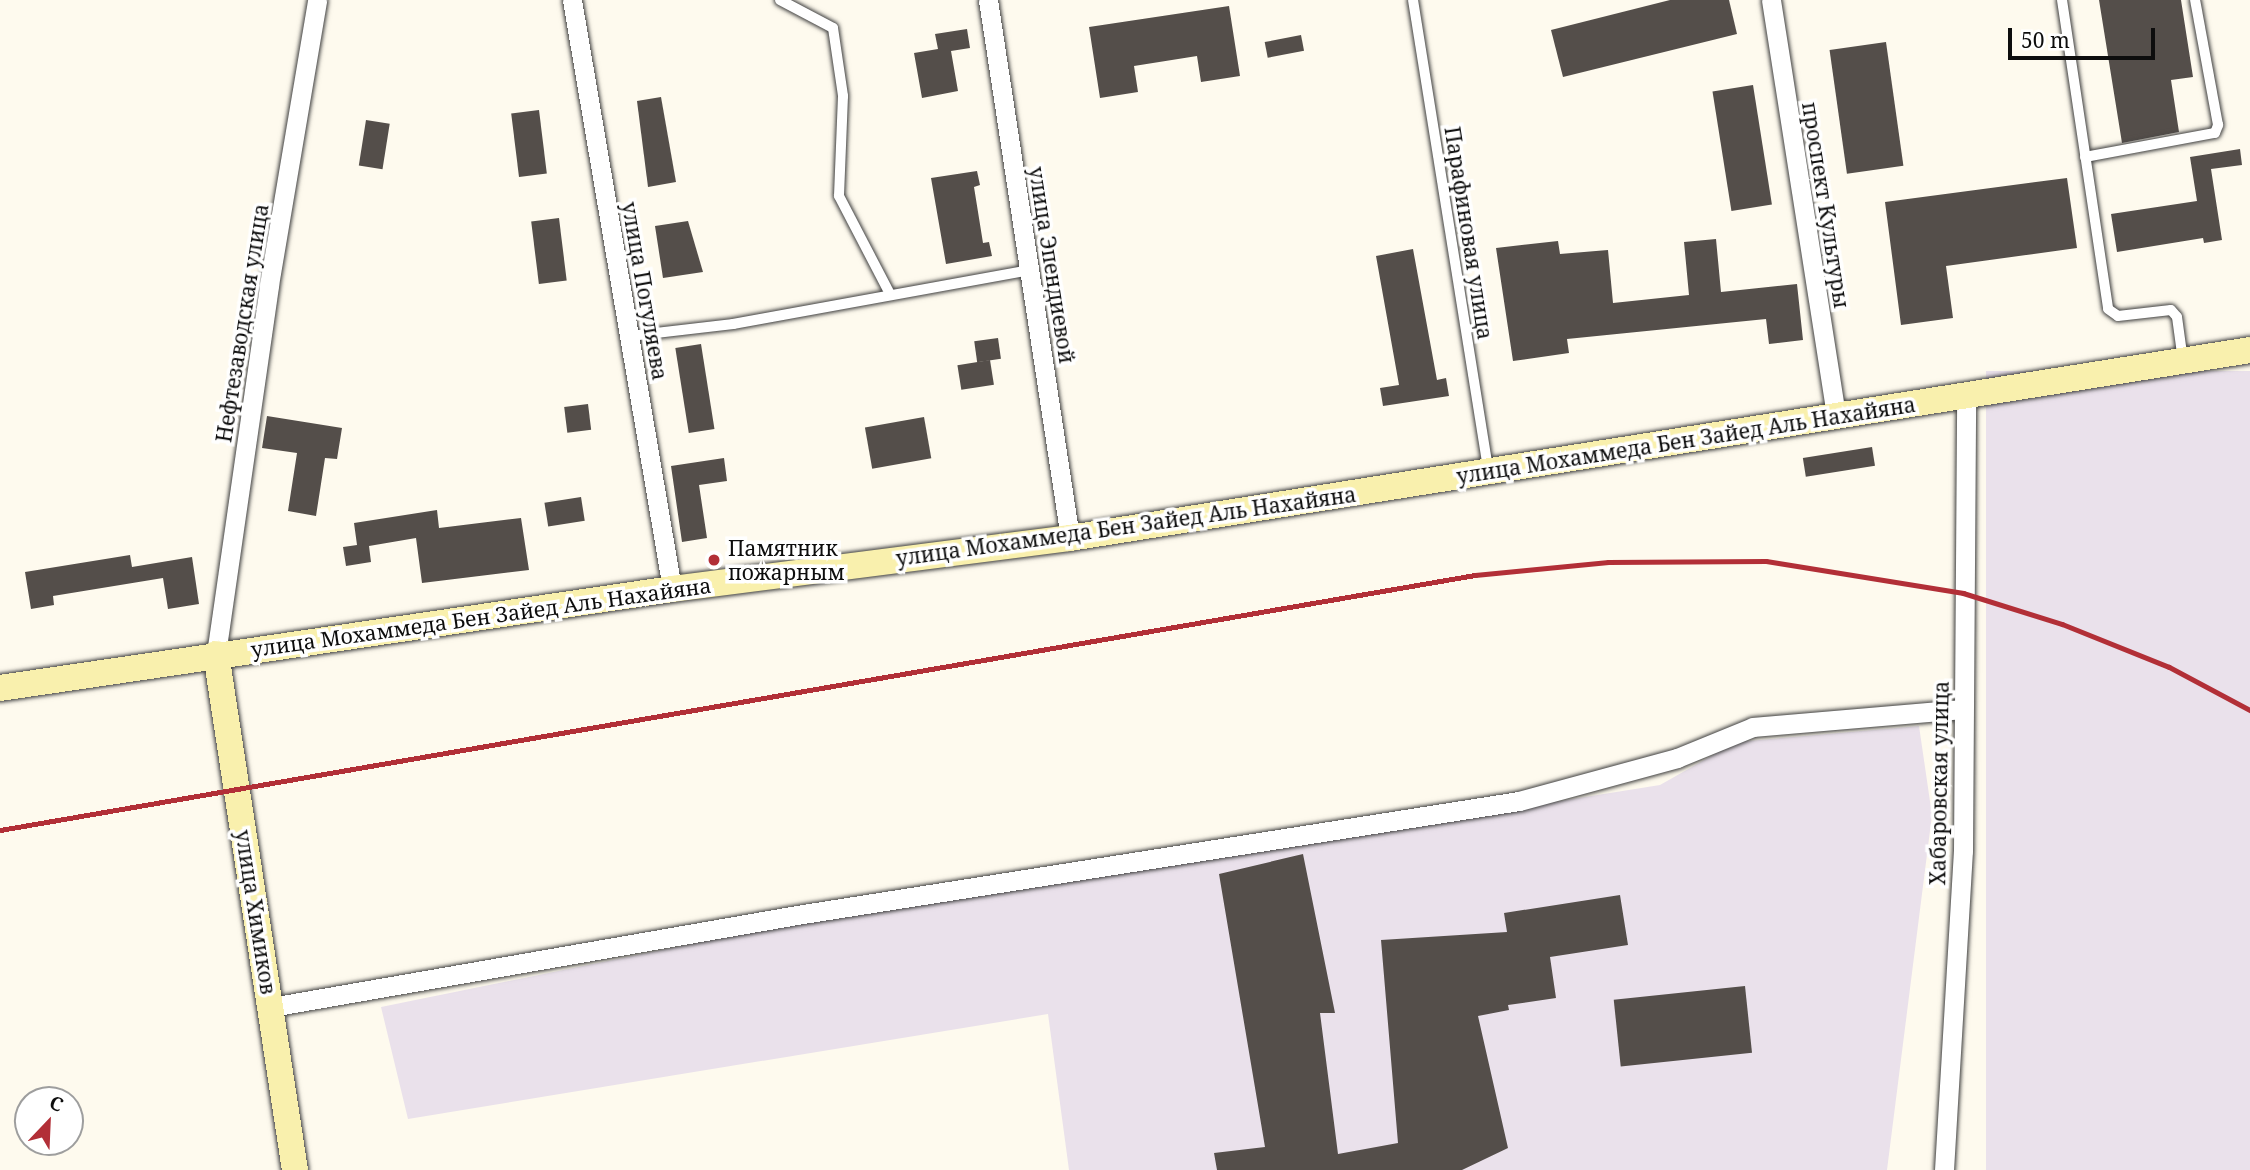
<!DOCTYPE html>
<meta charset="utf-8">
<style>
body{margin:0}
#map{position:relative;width:2250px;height:1170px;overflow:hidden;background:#fefaee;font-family:"Noto Serif",serif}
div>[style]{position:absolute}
.industrial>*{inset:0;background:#eae1eb;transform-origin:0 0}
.building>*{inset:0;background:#544e4a;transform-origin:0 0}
.roads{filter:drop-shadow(0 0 2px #404040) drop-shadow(0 0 2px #404040)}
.lane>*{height:10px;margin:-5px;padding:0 5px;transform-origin:5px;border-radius:5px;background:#fff}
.street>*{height:19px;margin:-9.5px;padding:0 9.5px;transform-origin:9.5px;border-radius:9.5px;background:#fff}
.secondary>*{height:26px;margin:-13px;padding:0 13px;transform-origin:13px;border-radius:13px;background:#f9f0ad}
.rail>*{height:5px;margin:-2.5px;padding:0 2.5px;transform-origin:2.5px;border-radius:2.5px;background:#b22f37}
.dots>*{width:19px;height:19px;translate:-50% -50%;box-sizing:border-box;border:4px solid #fff;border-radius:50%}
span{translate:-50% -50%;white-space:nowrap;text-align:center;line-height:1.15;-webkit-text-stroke:7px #fff;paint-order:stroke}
.street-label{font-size:21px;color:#0d0d0d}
.poi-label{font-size:21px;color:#0d0d0d}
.left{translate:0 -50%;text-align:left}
.north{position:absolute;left:14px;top:1086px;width:70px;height:70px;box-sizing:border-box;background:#fff;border:2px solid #9e9e9e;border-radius:50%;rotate:23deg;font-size:19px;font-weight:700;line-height:28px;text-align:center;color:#0d0d0d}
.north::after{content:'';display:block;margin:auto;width:24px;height:32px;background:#b22f37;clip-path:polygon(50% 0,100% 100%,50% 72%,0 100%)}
.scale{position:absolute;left:2008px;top:28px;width:147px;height:32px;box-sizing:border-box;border:4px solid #0d0d0d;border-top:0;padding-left:9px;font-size:21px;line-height:24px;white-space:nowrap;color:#0d0d0d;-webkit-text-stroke:5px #fff;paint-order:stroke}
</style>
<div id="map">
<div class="industrial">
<i style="left:2250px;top:371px;width:799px;height:264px;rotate:90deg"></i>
<i style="clip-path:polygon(1919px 726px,1932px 815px,1887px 1170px,1069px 1170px,1048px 1014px,408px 1119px,381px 1007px,982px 885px,1317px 840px,1660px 785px,1736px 742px)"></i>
</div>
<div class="building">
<i style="clip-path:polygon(1670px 0,1729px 0,1737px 34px,1563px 77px,1551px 30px)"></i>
<i style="clip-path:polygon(2099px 0,2181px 0,2193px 77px,2171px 80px,2179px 132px,2122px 143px)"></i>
<i style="clip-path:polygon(1229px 6px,1240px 76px,1201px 82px,1197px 56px,1134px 66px,1138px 92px,1100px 98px,1089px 27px)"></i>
<i style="clip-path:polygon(967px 29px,970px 48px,951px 51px,958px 91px,922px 98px,914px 53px,938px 49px,935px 34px)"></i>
<i style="left:1301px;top:35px;width:16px;height:37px;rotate:79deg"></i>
<i style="left:1886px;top:42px;width:125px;height:57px;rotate:82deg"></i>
<i style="left:1753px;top:85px;width:121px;height:41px;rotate:81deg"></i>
<i style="clip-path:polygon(661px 97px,676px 182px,648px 187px,637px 101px)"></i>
<i style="left:539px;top:110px;width:64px;height:28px;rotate:83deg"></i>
<i style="left:366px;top:120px;width:24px;height:46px;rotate:9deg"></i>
<i style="clip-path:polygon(2240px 149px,2242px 165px,2211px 169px,2222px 240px,2204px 243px,2203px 238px,2117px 252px,2111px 214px,2197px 201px,2190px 157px)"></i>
<i style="clip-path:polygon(977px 171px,980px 185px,974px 187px,983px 243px,989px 242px,992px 256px,946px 264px,931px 178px)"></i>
<i style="clip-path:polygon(2067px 178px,2077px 248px,1946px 266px,1953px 318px,1901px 325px,1885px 202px)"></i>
<i style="left:559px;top:218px;width:63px;height:28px;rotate:83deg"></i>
<i style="clip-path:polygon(688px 221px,703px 272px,663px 278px,655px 226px)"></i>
<i style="clip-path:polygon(1716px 239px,1721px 292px,1797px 284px,1803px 340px,1769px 344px,1766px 319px,1567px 339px,1569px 353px,1513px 361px,1496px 248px,1558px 241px,1560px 254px,1608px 250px,1613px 303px,1689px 295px,1684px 242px)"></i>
<i style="clip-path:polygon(1413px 249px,1437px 380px,1446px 378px,1449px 396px,1383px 406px,1380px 388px,1399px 385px,1376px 256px)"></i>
<i style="left:998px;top:338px;width:21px;height:24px;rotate:82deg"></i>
<i style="left:701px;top:344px;width:86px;height:26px;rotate:81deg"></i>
<i style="left:990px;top:360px;width:25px;height:33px;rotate:81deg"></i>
<i style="left:588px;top:404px;width:26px;height:24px;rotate:83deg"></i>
<i style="clip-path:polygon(267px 416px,342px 428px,337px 459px,325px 458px,316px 516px,288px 511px,297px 453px,262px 448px)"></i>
<i style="left:924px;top:417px;width:42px;height:60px;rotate:80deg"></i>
<i style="left:1872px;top:447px;width:19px;height:70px;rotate:81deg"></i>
<i style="clip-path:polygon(724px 458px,727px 481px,699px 485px,707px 538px,682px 542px,671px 466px)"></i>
<i style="left:581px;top:497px;width:24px;height:37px;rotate:81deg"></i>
<i style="clip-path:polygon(437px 510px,439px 528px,521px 518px,529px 570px,422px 583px,416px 538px,369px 546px,371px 562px,346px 566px,343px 547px,357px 545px,354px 523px)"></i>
<i style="clip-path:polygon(130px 555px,132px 567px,192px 557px,199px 604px,168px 609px,163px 578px,53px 596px,54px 605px,31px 609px,25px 572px)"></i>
<i style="clip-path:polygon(1303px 854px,1335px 1013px,1320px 1013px,1338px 1154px,1398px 1143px,1381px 940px,1507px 932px,1504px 913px,1620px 895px,1628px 945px,1550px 957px,1556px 998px,1508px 1005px,1509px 1010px,1478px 1016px,1508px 1148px,1462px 1170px,1217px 1170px,1214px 1153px,1265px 1147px,1219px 874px)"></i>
<i style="left:1745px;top:986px;width:67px;height:132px;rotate:84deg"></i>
</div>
<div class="roads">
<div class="lane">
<i style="left:780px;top:0;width:60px;rotate:27.8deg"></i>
<i style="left:833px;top:28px;width:69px;rotate:81.6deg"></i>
<i style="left:843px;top:96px;width:100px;rotate:92.3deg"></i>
<i style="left:839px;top:196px;width:108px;rotate:62.5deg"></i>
<i style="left:1413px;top:0;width:476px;rotate:80.9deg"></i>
<i style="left:2062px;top:0;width:312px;rotate:81.5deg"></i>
<i style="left:2108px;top:309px;width:12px;rotate:35deg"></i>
<i style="left:2118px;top:316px;width:53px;rotate:-6.5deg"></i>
<i style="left:2171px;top:310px;width:9px;rotate:49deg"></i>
<i style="left:2177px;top:317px;width:44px;rotate:82.2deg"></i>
<i style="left:2085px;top:157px;width:132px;rotate:-10.5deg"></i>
<i style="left:2215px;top:133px;width:9px;rotate:-69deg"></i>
<i style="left:2218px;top:125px;width:127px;rotate:-100.4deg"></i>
<i style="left:630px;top:336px;width:104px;rotate:-6.6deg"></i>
<i style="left:733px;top:324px;width:302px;rotate:-10.3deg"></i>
</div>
<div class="street">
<i style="left:572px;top:0;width:597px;rotate:80.36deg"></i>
<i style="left:988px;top:0;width:544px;rotate:81.33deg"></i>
<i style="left:1771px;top:0;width:422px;rotate:81.1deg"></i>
<i style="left:216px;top:654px;width:373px;rotate:-81.8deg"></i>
<i style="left:269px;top:285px;width:289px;rotate:-80.4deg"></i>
<i style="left:271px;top:1007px;width:540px;rotate:-9.92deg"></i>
<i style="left:803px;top:914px;width:725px;rotate:-8.97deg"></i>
<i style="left:1519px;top:801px;width:164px;rotate:-15.2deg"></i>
<i style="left:1677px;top:758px;width:82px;rotate:-22.2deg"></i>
<i style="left:1753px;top:727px;width:210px;rotate:-4.9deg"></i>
<i style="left:1944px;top:1170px;width:320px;rotate:-86.6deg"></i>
<i style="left:1963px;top:851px;width:455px;rotate:-89.6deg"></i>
</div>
<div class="secondary">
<i style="left:216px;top:654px;width:522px;rotate:81.3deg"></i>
<i style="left:0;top:688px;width:679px;rotate:-8.38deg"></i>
<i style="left:672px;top:589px;width:401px;rotate:-7.3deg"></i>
<i style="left:1070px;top:538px;width:1195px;rotate:-9.05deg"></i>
</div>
</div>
<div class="rail">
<i style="left:0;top:830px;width:1497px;rotate:-9.81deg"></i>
<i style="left:1475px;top:575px;width:134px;rotate:-5.6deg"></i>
<i style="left:1608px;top:562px;width:158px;rotate:-0.4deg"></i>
<i style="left:1766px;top:561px;width:200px;rotate:9.2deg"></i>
<i style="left:1963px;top:593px;width:104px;rotate:17.4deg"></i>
<i style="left:2062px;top:624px;width:115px;rotate:21.9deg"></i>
<i style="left:2169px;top:667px;width:92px;rotate:28deg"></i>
</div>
<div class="dots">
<i style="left:714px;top:560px;background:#b22f37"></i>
</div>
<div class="street-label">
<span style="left:1826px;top:205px;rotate:81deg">проспект Культуры</span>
<span style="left:1469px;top:233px;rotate:81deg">Парафиновая улица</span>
<span style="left:1052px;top:265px;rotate:81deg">улица Эпендиевой</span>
<span style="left:645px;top:291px;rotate:80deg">улица Погуляева</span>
<span style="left:242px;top:323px;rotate:-81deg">Нефтезаводская улица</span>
<span style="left:1686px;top:440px;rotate:-9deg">улица Мохаммеда Бен Зайед Аль Нахайяна</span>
<span style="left:1126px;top:526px;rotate:-8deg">улица Мохаммеда Бен Зайед Аль Нахайяна</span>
<span style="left:481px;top:617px;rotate:-8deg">улица Мохаммеда Бен Зайед Аль Нахайяна</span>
<span style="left:1939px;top:783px;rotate:-89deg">Хабаровская улица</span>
<span style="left:256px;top:912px;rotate:81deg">улица Химиков</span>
</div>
<div class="poi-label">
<span class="left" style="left:728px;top:560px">Памятник<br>пожарным</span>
</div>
<div class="north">С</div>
<div class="scale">50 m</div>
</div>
